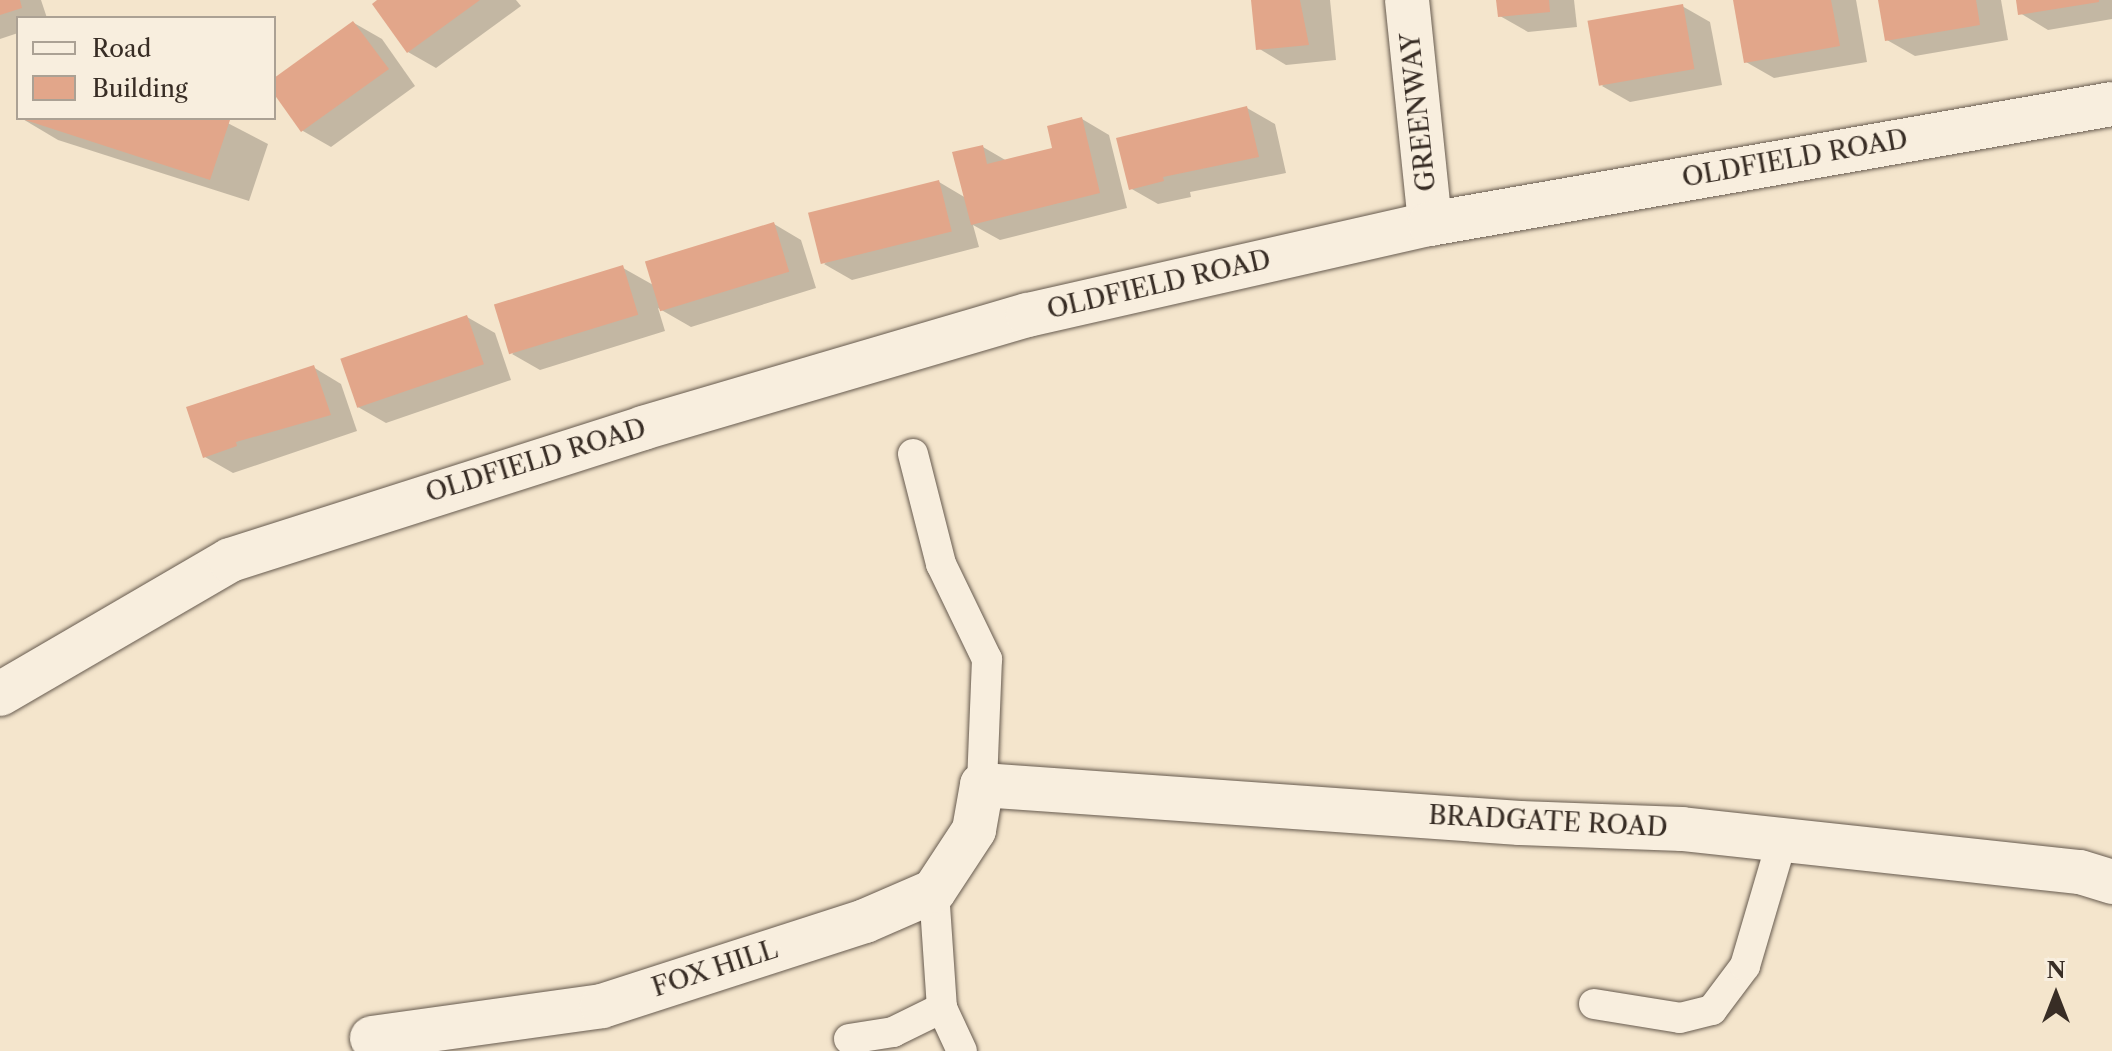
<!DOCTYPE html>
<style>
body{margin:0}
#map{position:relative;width:2112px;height:1051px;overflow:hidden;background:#f4e5cc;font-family:"Libre Caslon Text",serif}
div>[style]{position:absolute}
.shadow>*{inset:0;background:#0003}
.building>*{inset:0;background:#e2a68a;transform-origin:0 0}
.roads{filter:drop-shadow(0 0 2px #675b4f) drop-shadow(0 0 2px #675b4f)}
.lane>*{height:30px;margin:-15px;padding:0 15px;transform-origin:15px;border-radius:15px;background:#f8eede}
.street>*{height:44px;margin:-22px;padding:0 22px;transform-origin:22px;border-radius:22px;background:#f8eede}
span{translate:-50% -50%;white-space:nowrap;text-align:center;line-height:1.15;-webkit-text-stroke:6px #f8eede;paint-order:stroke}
.street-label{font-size:26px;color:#382d25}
.legend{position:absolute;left:16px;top:16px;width:260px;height:104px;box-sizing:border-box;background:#f8eede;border:2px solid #aba194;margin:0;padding:10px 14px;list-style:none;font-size:24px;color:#382d25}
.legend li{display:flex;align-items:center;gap:16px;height:40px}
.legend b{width:40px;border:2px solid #aba194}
.north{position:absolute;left:2016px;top:955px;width:80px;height:80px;-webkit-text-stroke:6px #f8eede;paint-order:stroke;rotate:0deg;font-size:22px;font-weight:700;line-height:32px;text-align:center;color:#382d25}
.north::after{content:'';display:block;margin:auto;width:28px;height:36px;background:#382d25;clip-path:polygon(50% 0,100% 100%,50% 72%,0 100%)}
</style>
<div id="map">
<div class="shadow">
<i style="clip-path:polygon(0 0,41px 0,47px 18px,18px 18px,18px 33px,0 39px)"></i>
<i style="clip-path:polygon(380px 0,516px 0,521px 6px,436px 68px,408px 52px)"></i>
<i style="clip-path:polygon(1253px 0,1330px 0,1336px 60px,1286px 65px,1258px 48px)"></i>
<i style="clip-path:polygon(1498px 0,1574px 0,1577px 27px,1528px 32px,1500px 16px)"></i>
<i style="clip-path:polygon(1735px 0,1856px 0,1867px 62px,1774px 78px,1746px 62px)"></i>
<i style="clip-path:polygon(1880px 0,2001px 0,2008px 40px,1915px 56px,1887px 40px)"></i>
<i style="clip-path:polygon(2018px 0,2112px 0,2112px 19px,2048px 30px,2020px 13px)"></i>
<i style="clip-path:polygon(1682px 6px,1710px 22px,1722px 85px,1630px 102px,1602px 86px)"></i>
<i style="clip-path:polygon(354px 23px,382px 39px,415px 86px,331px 147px,303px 131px,274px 91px,274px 81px)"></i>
<i style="clip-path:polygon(1247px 108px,1275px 124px,1286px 173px,1190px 192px,1191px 197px,1158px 204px,1130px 188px)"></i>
<i style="clip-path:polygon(21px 118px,218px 118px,268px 144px,249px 201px,58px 140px)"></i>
<i style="clip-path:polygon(1082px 119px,1109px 135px,1127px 208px,1000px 240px,973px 225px,979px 247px,852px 280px,824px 264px,939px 182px,966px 198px,983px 147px,1007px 161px,1055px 149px)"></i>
<i style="clip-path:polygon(774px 224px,801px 240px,816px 288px,691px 327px,658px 308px,665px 331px,540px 370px,512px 354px,623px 268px,655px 286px)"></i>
<i style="clip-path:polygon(467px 317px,495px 333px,511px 380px,386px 423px,358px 407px)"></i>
<i style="clip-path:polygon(313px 367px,341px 384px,357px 431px,233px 473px,205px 457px)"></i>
</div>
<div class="building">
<i style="clip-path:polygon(0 0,20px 0,22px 8px,0 15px)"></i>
<i style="clip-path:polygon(377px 0,480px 0,407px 53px,372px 4px)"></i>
<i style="clip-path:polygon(1251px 0,1300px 0,1309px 45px,1256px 50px)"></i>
<i style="clip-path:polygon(1496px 0,1549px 0,1550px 12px,1498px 17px)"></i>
<i style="clip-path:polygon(1733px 0,1831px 0,1840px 46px,1744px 63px)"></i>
<i style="clip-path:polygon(1878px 0,1976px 0,1980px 25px,1885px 41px)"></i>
<i style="clip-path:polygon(2016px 0,2099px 0,2099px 2px,2018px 15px)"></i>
<i style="left:1683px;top:4px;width:66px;height:97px;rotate:80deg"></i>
<i style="clip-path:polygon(353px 21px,389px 69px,301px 132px,274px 94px,274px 78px)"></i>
<i style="clip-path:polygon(1247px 106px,1259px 157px,1163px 177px,1164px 181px,1129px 190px,1116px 138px)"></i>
<i style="clip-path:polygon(1082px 117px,1100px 193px,971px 225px,952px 152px,983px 145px,987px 164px,1052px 148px,1047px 126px)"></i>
<i style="clip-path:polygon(19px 118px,225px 118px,230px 120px,210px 180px)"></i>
<i style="left:939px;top:180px;width:53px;height:135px;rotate:76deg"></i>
<i style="left:774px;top:222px;width:52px;height:135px;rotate:73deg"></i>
<i style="left:623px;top:265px;width:52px;height:135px;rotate:73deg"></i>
<i style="left:467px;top:315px;width:52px;height:134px;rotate:71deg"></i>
<i style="clip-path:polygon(314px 365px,331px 415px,236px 442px,237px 446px,203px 458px,186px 407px)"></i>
</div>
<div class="roads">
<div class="lane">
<i style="left:913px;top:454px;width:114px;rotate:75.7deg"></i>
<i style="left:941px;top:564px;width:106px;rotate:64.2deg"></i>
<i style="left:987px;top:659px;width:126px;rotate:92.3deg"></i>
<i style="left:934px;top:891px;width:117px;rotate:86.1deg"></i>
<i style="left:942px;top:1008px;width:47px;rotate:65.1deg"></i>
<i style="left:1594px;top:1004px;width:87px;rotate:9.2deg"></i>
<i style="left:1680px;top:1018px;width:33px;rotate:-14deg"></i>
<i style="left:1712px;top:1010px;width:55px;rotate:-53.1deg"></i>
<i style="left:1745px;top:966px;width:131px;rotate:-73.6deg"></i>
<i style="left:849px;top:1039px;width:45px;rotate:-9deg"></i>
<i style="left:893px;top:1032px;width:55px;rotate:-26.1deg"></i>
</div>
<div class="street">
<i style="left:1407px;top:0;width:225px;rotate:84.1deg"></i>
<i style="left:0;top:694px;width:266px;rotate:-30.2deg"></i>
<i style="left:230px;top:560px;width:434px;rotate:-17.7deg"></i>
<i style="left:643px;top:428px;width:401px;rotate:-16.4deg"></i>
<i style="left:1028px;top:315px;width:412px;rotate:-12.8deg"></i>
<i style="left:1430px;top:224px;width:692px;rotate:-9.98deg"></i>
<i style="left:372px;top:1038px;width:232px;rotate:-7.9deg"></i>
<i style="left:602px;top:1006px;width:276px;rotate:-17.9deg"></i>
<i style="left:865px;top:921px;width:75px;rotate:-23.5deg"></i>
<i style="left:934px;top:891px;width:73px;rotate:-56.7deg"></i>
<i style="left:974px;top:830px;width:46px;rotate:-79.9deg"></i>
<i style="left:982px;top:785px;width:539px;rotate:4.04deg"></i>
<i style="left:1520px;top:823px;width:162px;rotate:2.1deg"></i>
<i style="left:1682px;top:829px;width:400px;rotate:6.2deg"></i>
<i style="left:2080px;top:872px;width:34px;rotate:17deg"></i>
</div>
</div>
<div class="street-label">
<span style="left:1419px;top:112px;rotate:-96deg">GREENWAY</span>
<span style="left:1795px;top:159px;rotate:-10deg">OLDFIELD ROAD</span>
<span style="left:1159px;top:285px;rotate:-13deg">OLDFIELD ROAD</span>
<span style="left:536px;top:461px;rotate:-17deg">OLDFIELD ROAD</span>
<span style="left:1548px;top:822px;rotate:3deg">BRADGATE ROAD</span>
<span style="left:715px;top:969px;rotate:-18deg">FOX HILL</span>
</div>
<ul class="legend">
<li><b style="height:10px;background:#f8eede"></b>Road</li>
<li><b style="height:22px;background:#e2a68a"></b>Building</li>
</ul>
<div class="north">N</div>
</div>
